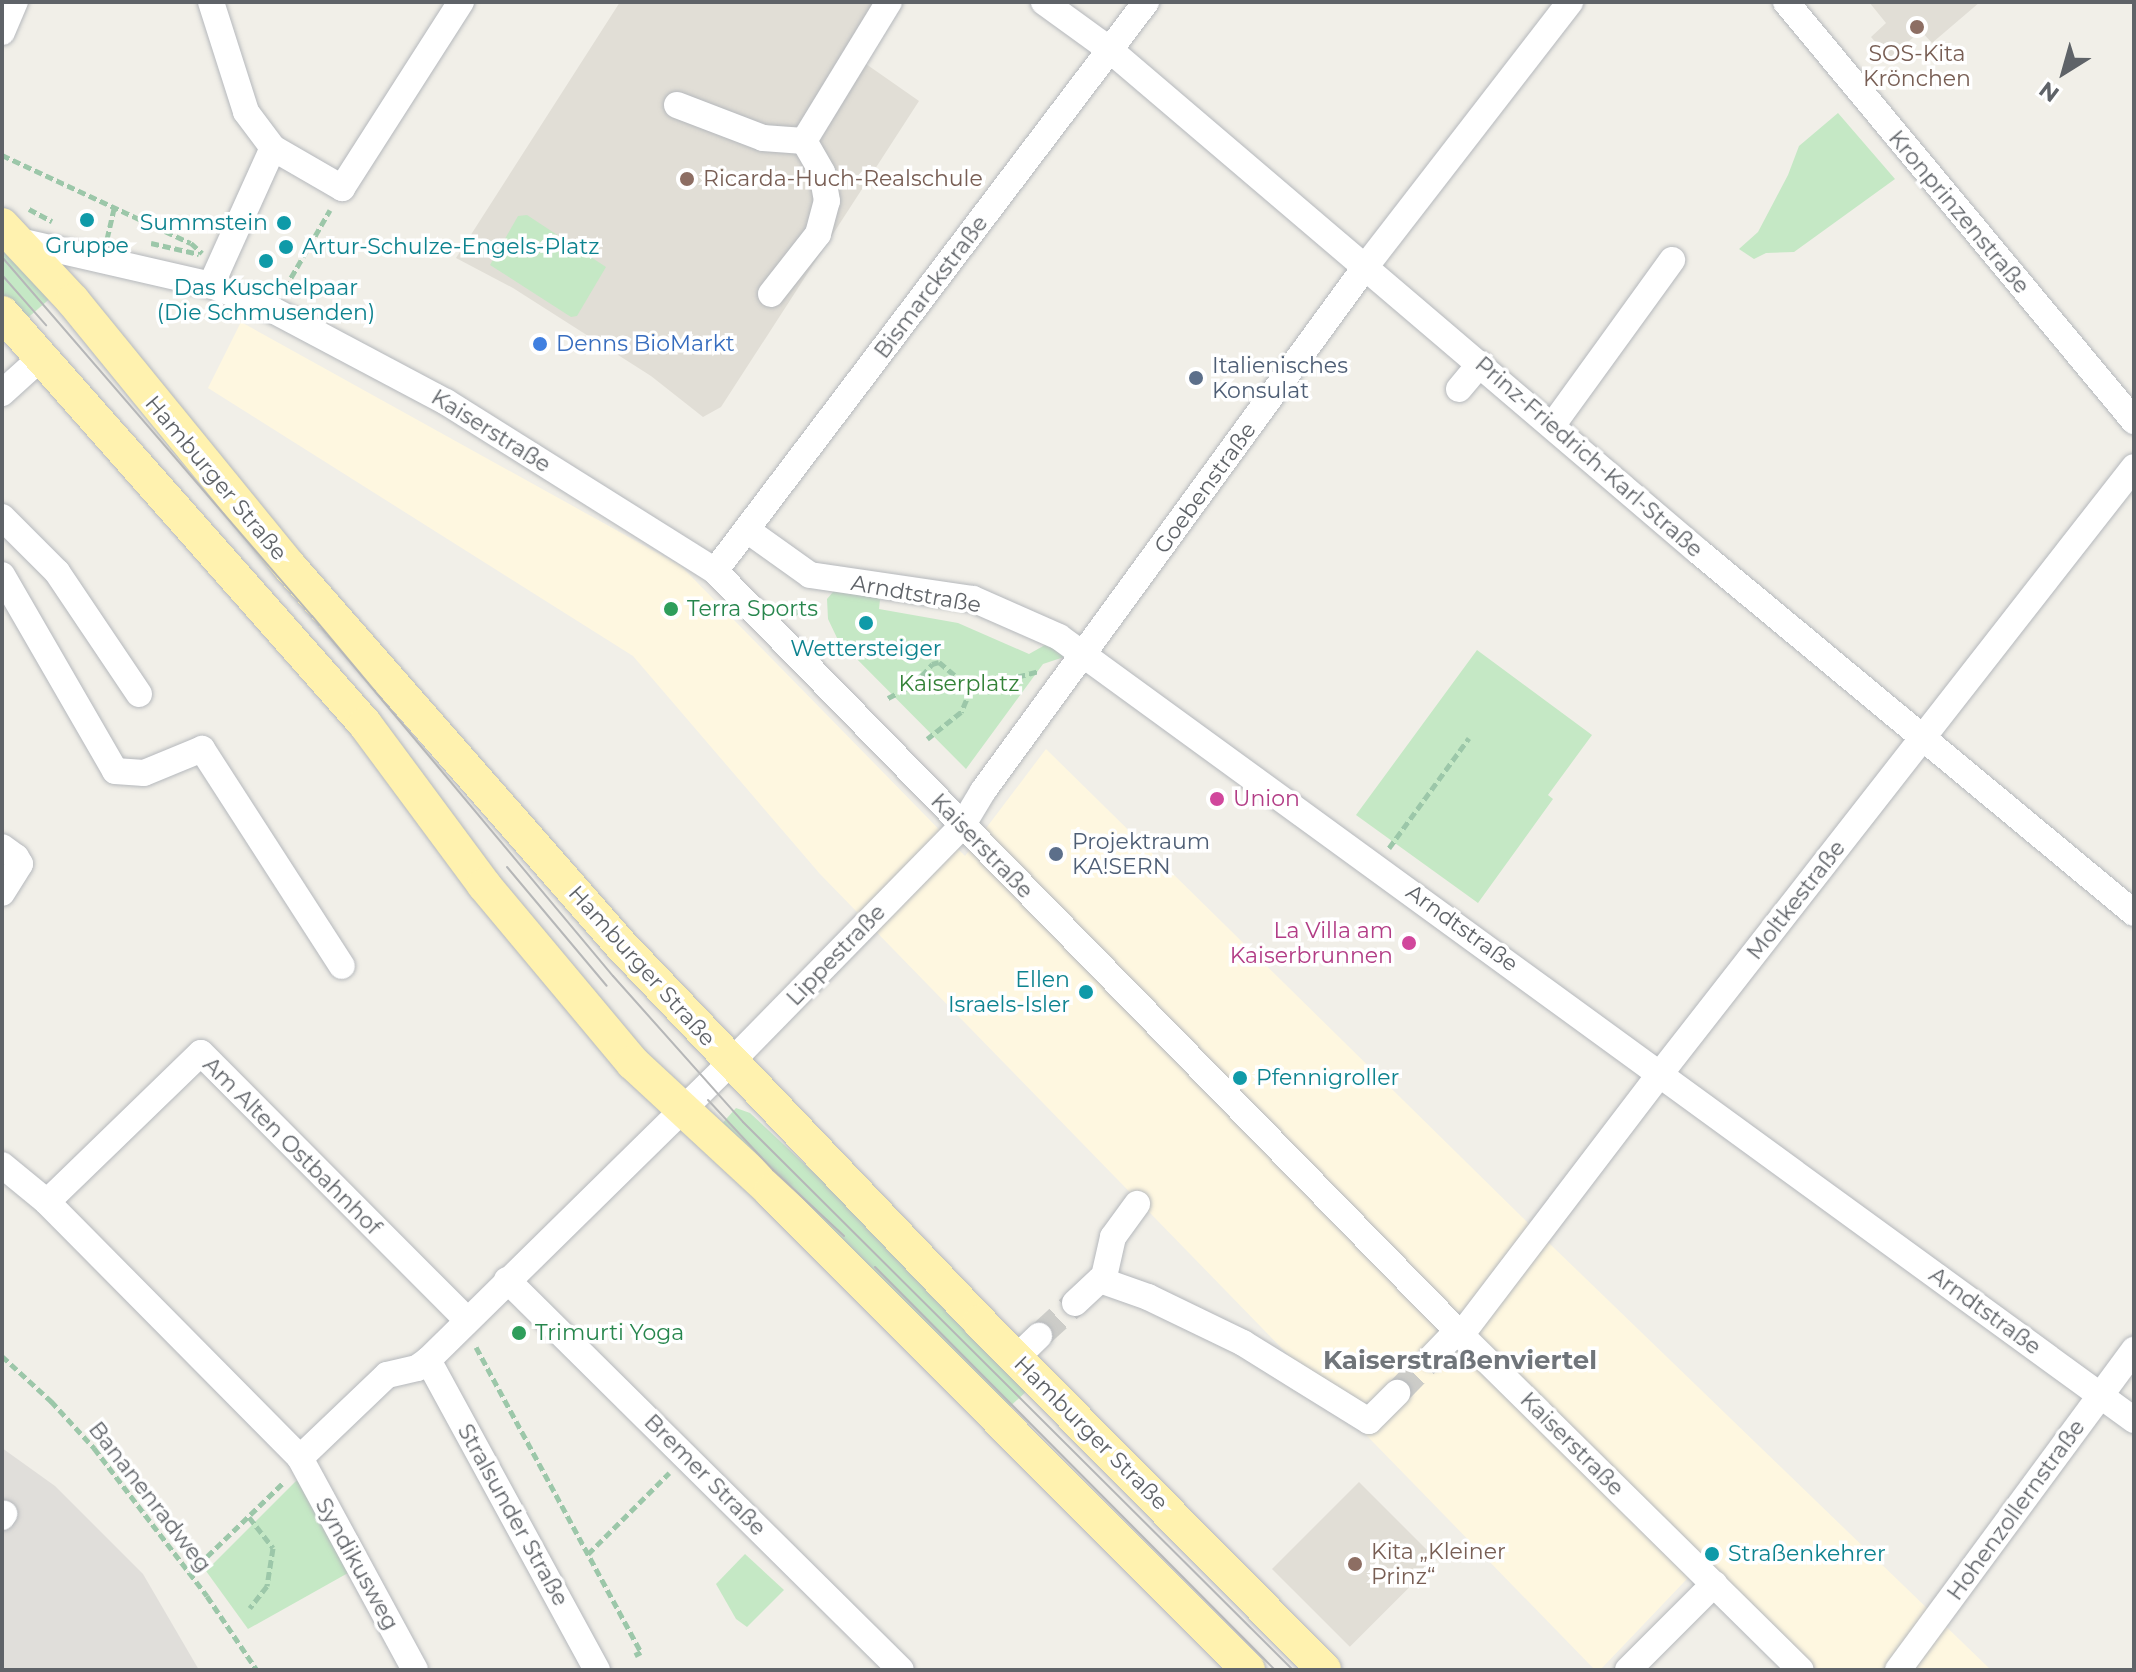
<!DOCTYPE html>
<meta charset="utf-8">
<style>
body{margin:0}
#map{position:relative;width:2136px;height:1672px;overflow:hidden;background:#f1efe8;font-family:Montserrat,sans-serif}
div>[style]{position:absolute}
.commercial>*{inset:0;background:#fef7e0}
.industrial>*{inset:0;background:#e0deda}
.education>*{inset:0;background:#e1ded6;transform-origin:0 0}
.green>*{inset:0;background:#c5e8c5}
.minor-tunnel>*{height:26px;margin-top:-13px;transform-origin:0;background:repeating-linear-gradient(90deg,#ccccc8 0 26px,transparent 0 39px)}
.path>*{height:5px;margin-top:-2.5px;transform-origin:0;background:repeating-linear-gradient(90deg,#9cc7a9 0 8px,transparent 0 12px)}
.roads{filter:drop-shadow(0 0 2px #b5b8bc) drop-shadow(0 0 2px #b5b8bc)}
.minor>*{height:26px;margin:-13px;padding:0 13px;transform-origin:13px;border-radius:13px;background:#fff}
.major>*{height:34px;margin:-17px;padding:0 17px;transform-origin:17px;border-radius:17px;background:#fff2af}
.tram>*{height:2px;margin:-1px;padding:0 1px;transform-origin:1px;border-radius:1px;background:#b6b7b8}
.dots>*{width:22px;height:22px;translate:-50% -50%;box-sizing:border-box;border:4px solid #fff;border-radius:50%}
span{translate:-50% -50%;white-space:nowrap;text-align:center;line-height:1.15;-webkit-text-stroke:7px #fff;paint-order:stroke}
.education-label{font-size:22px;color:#785e54}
.left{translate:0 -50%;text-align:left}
.street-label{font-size:22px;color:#5f6368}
.culture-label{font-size:22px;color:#0d838f}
.right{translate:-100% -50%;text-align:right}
.shop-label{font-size:22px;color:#366cbe}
.service-label{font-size:22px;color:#4e5e75}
.leisure-label{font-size:22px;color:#27864d}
.park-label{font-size:22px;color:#348238}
.hotel-label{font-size:22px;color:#b23c85}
.quarter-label{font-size:26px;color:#70757a;font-weight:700}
.frame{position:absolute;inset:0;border:4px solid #5f6368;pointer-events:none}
.north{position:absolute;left:2024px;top:32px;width:80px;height:80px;-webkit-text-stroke:6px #fff;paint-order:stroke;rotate:217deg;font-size:22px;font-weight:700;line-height:32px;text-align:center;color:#5f6368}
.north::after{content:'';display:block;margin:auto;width:28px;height:36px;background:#5f6368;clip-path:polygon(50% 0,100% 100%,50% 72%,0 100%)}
</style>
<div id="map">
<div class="commercial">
<i style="clip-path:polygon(241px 322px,681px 566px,965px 856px,1046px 749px,1522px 1217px,1991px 1670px,1816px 1670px,1706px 1559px,1600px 1670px,1595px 1670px,820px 874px,633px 656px,208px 388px)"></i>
</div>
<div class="industrial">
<i style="clip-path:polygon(2px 1448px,55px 1486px,143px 1574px,199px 1670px,2px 1670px)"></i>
</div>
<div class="education">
<i style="clip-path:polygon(620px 2px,894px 2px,866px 64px,919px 101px,721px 407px,703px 417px,651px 376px,513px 288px,456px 258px)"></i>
<i style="clip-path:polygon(1869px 2px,1980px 2px,1932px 43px,1921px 31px,1889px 58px,1871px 37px,1886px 23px)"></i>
<i style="left:1359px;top:1482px;width:110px;height:123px;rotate:45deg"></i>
</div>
<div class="green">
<i style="clip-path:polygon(1838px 113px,1895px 179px,1794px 252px,1766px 253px,1754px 259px,1739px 249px,1758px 232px,1788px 175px,1799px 146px)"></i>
<i style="clip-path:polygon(527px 215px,606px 267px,577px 316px,571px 317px,490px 265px,518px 216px)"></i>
<i style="clip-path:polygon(2px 243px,53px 296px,24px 321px,2px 298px)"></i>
<i style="clip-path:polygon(838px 586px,881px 590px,879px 609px,958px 623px,1029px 654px,1045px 645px,1058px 644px,1064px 657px,1043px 664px,966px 769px,838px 640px,828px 619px,827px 599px)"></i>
<i style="clip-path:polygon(1477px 650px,1592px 735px,1548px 795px,1553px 799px,1478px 903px,1356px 815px)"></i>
<i style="clip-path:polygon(736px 1108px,750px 1113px,858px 1214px,1029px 1389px,1004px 1412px,719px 1127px)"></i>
<i style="clip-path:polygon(297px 1480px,348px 1573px,248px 1629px,206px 1571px)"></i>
<i style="clip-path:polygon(745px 1554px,784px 1590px,747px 1627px,736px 1619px,716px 1584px)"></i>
</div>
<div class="minor-tunnel">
<i style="left:1039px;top:1336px;width:49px;rotate:-42.5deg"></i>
<i style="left:1397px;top:1393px;width:50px;rotate:-45.8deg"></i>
</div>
<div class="path">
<i style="left:2px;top:155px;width:208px;rotate:25deg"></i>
<i style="left:191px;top:243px;width:15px;rotate:42deg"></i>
<i style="left:29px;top:209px;width:26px;rotate:28deg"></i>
<i style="left:107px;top:239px;width:32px;rotate:-77deg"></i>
<i style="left:151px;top:243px;width:49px;rotate:12.9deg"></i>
<i style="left:285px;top:288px;width:90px;rotate:-60deg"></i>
<i style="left:793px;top:616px;width:22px;rotate:-51deg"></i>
<i style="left:971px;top:689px;width:70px;rotate:-14.8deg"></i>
<i style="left:888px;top:698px;width:29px;rotate:-27deg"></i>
<i style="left:914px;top:685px;width:28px;rotate:-49deg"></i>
<i style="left:932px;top:664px;width:7px;rotate:-16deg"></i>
<i style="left:939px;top:662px;width:42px;rotate:40.2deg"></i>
<i style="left:971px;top:689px;width:25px;rotate:113deg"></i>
<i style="left:961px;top:712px;width:43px;rotate:141.5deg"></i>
<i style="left:1389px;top:848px;width:136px;rotate:-54deg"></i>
<i style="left:476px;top:1347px;width:347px;rotate:61.6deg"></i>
<i style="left:641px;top:1652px;width:7px;rotate:153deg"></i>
<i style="left:2px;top:1356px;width:67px;rotate:42.6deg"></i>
<i style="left:51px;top:1401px;width:64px;rotate:47.5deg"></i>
<i style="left:94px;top:1448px;width:186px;rotate:52.6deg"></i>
<i style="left:207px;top:1596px;width:89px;rotate:56deg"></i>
<i style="left:249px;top:1517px;width:39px;rotate:52deg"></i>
<i style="left:273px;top:1548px;width:38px;rotate:99deg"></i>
<i style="left:267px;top:1586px;width:28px;rotate:128deg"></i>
<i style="left:588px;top:1554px;width:115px;rotate:-45deg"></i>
<i style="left:190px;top:1573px;width:131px;rotate:-44.1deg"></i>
</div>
<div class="roads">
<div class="minor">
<i style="left:211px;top:2px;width:115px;rotate:72.3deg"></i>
<i style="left:246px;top:112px;width:45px;rotate:53.1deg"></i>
<i style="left:273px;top:148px;width:80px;rotate:30.1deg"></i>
<i style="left:342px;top:188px;width:221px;rotate:-57.4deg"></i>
<i style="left:1044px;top:2px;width:82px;rotate:36deg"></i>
<i style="left:1110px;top:50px;width:774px;rotate:40.44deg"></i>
<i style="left:1699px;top:552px;width:565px;rotate:39.69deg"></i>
<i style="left:1786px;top:2px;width:545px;rotate:50.29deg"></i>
<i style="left:2px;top:32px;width:33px;rotate:-67deg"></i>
<i style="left:677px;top:105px;width:92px;rotate:21deg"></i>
<i style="left:763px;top:138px;width:41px;rotate:4.2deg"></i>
<i style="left:804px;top:141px;width:163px;rotate:-58.6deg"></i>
<i style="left:19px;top:241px;width:197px;rotate:12.9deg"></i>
<i style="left:211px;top:285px;width:67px;rotate:22deg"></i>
<i style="left:273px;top:310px;width:196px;rotate:28deg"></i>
<i style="left:446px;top:402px;width:318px;rotate:32.1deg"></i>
<i style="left:715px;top:571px;width:1068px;rotate:45.68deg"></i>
<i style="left:1461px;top:1335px;width:477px;rotate:44.6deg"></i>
<i style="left:211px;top:285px;width:150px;rotate:-65.7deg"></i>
<i style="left:771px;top:294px;width:76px;rotate:-51.9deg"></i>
<i style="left:818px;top:234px;width:34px;rotate:-75deg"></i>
<i style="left:827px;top:201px;width:29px;rotate:-100deg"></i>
<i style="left:822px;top:172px;width:36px;rotate:-120deg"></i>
<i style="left:1459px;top:389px;width:33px;rotate:-50deg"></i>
<i style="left:2px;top:393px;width:55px;rotate:-42.1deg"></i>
<i style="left:1552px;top:426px;width:205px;rotate:-54.1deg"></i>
<i style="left:2px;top:517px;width:78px;rotate:45deg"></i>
<i style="left:57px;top:572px;width:147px;rotate:56.1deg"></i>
<i style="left:747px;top:530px;width:77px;rotate:35.5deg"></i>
<i style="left:810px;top:575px;width:165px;rotate:8.4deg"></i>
<i style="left:973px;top:599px;width:94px;rotate:23.8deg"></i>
<i style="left:1059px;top:637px;width:1330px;rotate:36.07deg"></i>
<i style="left:715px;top:571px;width:714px;rotate:-52.86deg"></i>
<i style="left:2px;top:575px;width:226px;rotate:60deg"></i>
<i style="left:115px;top:771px;width:29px;rotate:4deg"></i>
<i style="left:144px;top:773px;width:63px;rotate:-22.5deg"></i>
<i style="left:202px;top:749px;width:258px;rotate:57.2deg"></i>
<i style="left:2px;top:847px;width:17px;rotate:36deg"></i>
<i style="left:16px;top:857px;width:8px;rotate:60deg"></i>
<i style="left:20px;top:864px;width:34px;rotate:122deg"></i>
<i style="left:2px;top:1165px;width:58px;rotate:39.4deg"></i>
<i style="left:47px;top:1202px;width:360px;rotate:45.3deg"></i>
<i style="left:300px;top:1458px;width:120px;rotate:-43.7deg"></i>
<i style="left:387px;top:1375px;width:31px;rotate:-13deg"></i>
<i style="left:417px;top:1368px;width:14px;rotate:-36deg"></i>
<i style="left:428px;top:1360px;width:424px;rotate:-44.5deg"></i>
<i style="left:730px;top:1063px;width:332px;rotate:-45.6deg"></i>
<i style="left:962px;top:826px;width:41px;rotate:-59deg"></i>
<i style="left:983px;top:791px;width:650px;rotate:-53.89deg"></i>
<i style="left:1366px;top:266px;width:334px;rotate:-52.3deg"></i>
<i style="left:47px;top:1202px;width:214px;rotate:-44.1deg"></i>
<i style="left:201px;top:1053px;width:377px;rotate:45.1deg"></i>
<i style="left:507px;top:1280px;width:554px;rotate:44.71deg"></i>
<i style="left:1103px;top:1281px;width:45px;rotate:-77.2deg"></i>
<i style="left:1113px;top:1237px;width:41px;rotate:-54deg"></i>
<i style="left:1075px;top:1303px;width:34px;rotate:-43deg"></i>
<i style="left:1100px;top:1280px;width:51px;rotate:19.5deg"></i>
<i style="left:1148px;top:1297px;width:106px;rotate:25.8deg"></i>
<i style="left:1243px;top:1343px;width:148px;rotate:31.8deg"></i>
<i style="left:1369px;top:1421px;width:40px;rotate:-45deg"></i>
<i style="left:1461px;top:1335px;width:328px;rotate:-52.7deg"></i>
<i style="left:1660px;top:1074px;width:770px;rotate:-52.01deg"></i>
<i style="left:1432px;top:1357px;width:36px;rotate:-46deg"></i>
<i style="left:1016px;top:1358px;width:32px;rotate:-44deg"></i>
<i style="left:428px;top:1360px;width:353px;rotate:61.4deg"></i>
<i style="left:300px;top:1458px;width:241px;rotate:61.5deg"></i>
<i style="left:2px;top:1517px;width:4px;rotate:-56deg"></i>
<i style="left:1628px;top:1670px;width:122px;rotate:-45deg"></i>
<i style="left:1898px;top:1670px;width:398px;rotate:-53.6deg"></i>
</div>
<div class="major">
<i style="left:2px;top:225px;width:104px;rotate:46.9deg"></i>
<i style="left:73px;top:301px;width:343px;rotate:50.8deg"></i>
<i style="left:290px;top:567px;width:501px;rotate:48.8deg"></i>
<i style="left:620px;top:944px;width:522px;rotate:46.4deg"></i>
<i style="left:980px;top:1322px;width:489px;rotate:45.3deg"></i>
<i style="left:2px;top:313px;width:548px;rotate:48.55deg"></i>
<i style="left:365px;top:724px;width:200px;rotate:53.5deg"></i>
<i style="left:484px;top:885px;width:232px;rotate:50.1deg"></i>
<i style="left:633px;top:1063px;width:188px;rotate:42.8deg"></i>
<i style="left:771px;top:1191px;width:676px;rotate:45.12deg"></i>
</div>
</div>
<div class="tram">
<i style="left:2px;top:257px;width:474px;rotate:49.2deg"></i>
<i style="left:312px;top:616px;width:469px;rotate:50.1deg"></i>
<i style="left:613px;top:976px;width:195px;rotate:48.3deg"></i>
<i style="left:743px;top:1122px;width:776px;rotate:44.9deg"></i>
<i style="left:2px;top:275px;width:67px;rotate:48.7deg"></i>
<i style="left:507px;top:867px;width:155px;rotate:50deg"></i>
<i style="left:708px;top:1100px;width:96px;rotate:47.1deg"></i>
<i style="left:773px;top:1170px;width:97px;rotate:42.9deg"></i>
<i style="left:875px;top:1267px;width:568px;rotate:45.21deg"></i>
</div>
<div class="dots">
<i style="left:1917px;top:27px;background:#8d6e63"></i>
<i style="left:687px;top:179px;background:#8d6e63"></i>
<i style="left:87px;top:220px;background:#0f9aa8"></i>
<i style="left:284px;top:223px;background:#0f9aa8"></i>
<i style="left:286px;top:247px;background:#0f9aa8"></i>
<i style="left:266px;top:261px;background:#0f9aa8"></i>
<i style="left:540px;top:344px;background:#3f7fe0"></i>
<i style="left:1196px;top:378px;background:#5c6f8a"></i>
<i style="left:671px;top:609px;background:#2e9e5b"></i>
<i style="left:866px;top:623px;background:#0f9aa8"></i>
<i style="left:1217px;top:799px;background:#d1479c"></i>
<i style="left:1056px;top:854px;background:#5c6f8a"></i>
<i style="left:1409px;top:943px;background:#d1479c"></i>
<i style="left:1086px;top:992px;background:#0f9aa8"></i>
<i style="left:1240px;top:1078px;background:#0f9aa8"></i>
<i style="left:519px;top:1333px;background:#2e9e5b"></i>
<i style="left:1712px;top:1554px;background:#0f9aa8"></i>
<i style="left:1355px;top:1564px;background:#8d6e63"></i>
</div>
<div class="education-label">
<span style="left:1917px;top:66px">SOS-Kita<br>Krönchen</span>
<span class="left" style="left:703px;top:179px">Ricarda-Huch-Realschule</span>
<span class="left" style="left:1371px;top:1564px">Kita „Kleiner<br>Prinz“</span>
</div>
<div class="street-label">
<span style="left:1959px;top:212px;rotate:50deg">Kronprinzenstraße</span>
<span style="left:931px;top:287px;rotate:-53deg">Bismarckstraße</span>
<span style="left:491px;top:431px;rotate:32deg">Kaiserstraße</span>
<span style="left:1589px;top:457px;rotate:41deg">Prinz-Friedrich-Karl-Straße</span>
<span style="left:216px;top:478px;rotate:50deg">Hamburger Straße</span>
<span style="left:1205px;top:488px;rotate:-54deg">Goebenstraße</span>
<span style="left:916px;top:594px;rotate:10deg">Arndtstraße</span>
<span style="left:982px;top:846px;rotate:46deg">Kaiserstraße</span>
<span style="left:1796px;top:900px;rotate:-52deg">Moltkestraße</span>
<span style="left:1462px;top:928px;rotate:36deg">Arndtstraße</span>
<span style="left:836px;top:955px;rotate:-46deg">Lippestraße</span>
<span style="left:642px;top:966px;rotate:48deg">Hamburger Straße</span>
<span style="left:292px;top:1146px;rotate:45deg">Am Alten Ostbahnhof</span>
<span style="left:1985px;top:1311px;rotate:36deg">Arndtstraße</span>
<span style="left:1091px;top:1433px;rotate:45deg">Hamburger Straße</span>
<span style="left:1572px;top:1444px;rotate:45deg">Kaiserstraße</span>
<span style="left:705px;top:1475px;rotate:45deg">Bremer Straße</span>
<span style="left:150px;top:1497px;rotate:52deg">Bananenradweg</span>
<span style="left:2016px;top:1510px;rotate:-54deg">Hohenzollernstraße</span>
<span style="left:513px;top:1515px;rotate:61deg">Stralsunder Straße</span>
<span style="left:357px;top:1564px;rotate:61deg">Syndikusweg</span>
</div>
<div class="culture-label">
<span class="right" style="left:268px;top:223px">Summstein</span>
<span style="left:87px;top:246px">Gruppe</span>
<span class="left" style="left:302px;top:247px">Artur-Schulze-Engels-Platz</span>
<span style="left:266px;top:300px">Das Kuschelpaar<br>(Die Schmusenden)</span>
<span style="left:866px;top:649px">Wettersteiger</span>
<span class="right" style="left:1070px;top:992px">Ellen<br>Israels-Isler</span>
<span class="left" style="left:1256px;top:1078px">Pfennigroller</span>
<span class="left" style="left:1728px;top:1554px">Straßenkehrer</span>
</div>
<div class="shop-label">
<span class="left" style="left:556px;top:344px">Denns BioMarkt</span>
</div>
<div class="service-label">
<span class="left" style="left:1212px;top:378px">Italienisches<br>Konsulat</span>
<span class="left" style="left:1072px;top:854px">Projektraum<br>KA!SERN</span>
</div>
<div class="leisure-label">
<span class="left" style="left:687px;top:609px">Terra Sports</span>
<span class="left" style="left:535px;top:1333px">Trimurti Yoga</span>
</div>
<div class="park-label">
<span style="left:959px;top:684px">Kaiserplatz</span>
</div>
<div class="hotel-label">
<span class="left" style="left:1233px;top:799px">Union</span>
<span class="right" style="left:1393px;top:943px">La Villa am<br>Kaiserbrunnen</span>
</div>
<div class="quarter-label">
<span style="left:1460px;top:1361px">Kaiserstraßenviertel</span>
</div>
<div class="frame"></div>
<div class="north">N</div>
</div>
